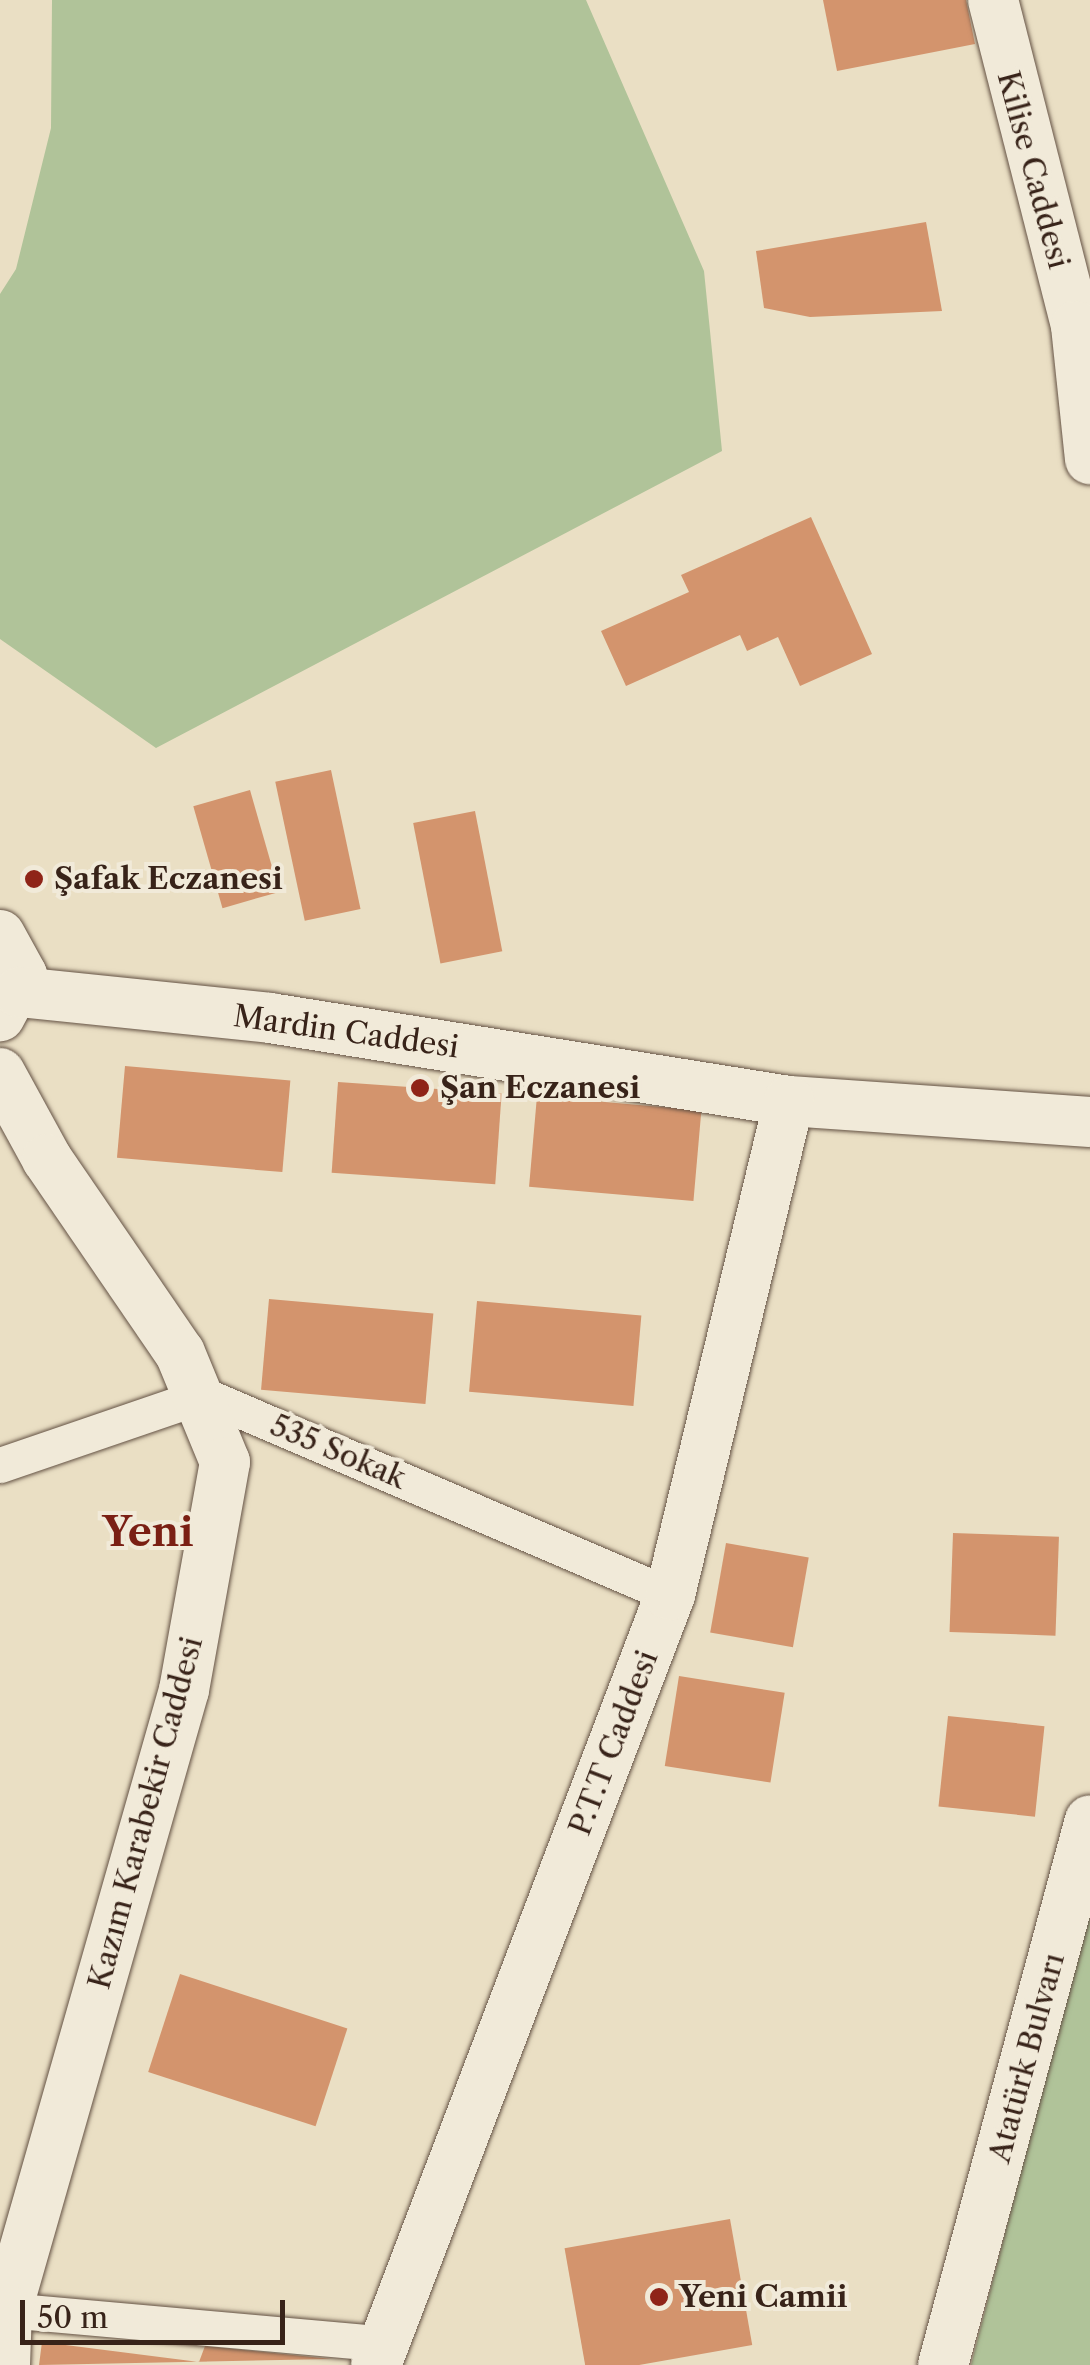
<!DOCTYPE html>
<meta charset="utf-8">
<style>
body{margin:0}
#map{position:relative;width:1090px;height:2365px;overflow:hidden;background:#eadfc4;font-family:"Libre Caslon Text",serif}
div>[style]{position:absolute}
.green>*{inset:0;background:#b0c399}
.building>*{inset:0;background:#d3946d;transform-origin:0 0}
.roads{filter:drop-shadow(0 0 2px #645244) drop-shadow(0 0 2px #645244)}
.street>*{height:35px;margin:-17.5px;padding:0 17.5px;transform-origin:17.5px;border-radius:17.5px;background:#f1ead9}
.secondary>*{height:50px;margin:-25px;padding:0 25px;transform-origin:25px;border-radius:25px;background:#f1ead9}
.dots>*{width:28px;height:28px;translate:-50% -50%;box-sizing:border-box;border:5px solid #f1ead9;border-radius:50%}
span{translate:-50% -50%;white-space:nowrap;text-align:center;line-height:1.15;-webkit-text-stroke:8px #f1ead9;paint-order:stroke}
.street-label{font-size:30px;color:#382319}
.poi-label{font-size:30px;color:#382319;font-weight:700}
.left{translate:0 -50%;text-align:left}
.district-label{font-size:40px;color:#7a1f14;font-weight:700}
.scale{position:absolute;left:20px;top:2300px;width:265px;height:45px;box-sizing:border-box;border:5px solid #382319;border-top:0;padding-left:12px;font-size:30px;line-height:35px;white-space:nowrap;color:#382319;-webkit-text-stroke:8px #f1ead9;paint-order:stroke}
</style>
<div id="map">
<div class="green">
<i style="clip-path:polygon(52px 0,586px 0,704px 271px,722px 451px,156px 748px,0 639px,0 294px,16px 269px,51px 128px)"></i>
<i style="clip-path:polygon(1090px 1904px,1090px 2365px,971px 2365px)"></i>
</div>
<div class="building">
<i style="clip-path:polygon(823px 0,966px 0,975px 44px,837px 71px)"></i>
<i style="clip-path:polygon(926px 222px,942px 311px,810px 317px,764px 308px,756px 251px)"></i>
<i style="clip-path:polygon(811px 517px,872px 654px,800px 686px,778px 637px,747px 651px,740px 635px,626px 686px,601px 631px,689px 592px,681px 575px)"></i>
<i style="left:331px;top:770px;width:142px;height:57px;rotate:78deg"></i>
<i style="left:250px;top:790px;width:106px;height:59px;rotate:74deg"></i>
<i style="left:475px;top:811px;width:143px;height:63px;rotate:79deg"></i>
<i style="left:125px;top:1066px;width:166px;height:92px;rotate:5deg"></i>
<i style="left:338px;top:1082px;width:164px;height:91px;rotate:4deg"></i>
<i style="left:537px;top:1096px;width:165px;height:91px;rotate:5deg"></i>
<i style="left:269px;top:1299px;width:165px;height:91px;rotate:5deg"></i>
<i style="left:477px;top:1301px;width:165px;height:91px;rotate:5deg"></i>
<i style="left:953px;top:1533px;width:106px;height:99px;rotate:2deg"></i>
<i style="left:726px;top:1543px;width:84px;height:91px;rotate:10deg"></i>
<i style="left:679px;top:1676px;width:107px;height:91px;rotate:9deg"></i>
<i style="left:948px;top:1716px;width:97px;height:91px;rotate:6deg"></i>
<i style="left:180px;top:1974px;width:176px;height:103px;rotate:18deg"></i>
<i style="left:730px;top:2219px;width:128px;height:168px;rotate:80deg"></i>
<i style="clip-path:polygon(42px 2342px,199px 2362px,205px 2346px,332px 2359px,39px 2365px)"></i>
</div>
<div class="roads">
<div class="street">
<i style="left:0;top:1465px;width:216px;rotate:-18.9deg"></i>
<i style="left:204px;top:1395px;width:507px;rotate:23.23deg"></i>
<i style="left:7px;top:2310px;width:382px;rotate:5.1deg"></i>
</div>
<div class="secondary">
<i style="left:993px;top:0;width:336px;rotate:75.7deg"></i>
<i style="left:1076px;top:326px;width:134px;rotate:84deg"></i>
<i style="left:0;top:935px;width:46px;rotate:61.2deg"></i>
<i style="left:22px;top:975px;width:47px;rotate:118.2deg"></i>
<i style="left:19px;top:992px;width:252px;rotate:5.9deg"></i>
<i style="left:270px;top:1018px;width:526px;rotate:9.09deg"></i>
<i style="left:789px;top:1101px;width:302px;rotate:4deg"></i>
<i style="left:0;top:1073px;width:98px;rotate:61.3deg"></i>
<i style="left:47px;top:1159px;width:235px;rotate:55.6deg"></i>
<i style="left:180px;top:1353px;width:118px;rotate:67.6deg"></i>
<i style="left:225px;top:1462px;width:232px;rotate:100.2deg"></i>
<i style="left:184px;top:1690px;width:645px;rotate:105.93deg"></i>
<i style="left:7px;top:2310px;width:55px;rotate:92.1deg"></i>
<i style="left:376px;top:2365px;width:824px;rotate:-69.1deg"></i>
<i style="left:670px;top:1595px;width:508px;rotate:-76.46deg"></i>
<i style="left:943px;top:2365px;width:564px;rotate:-74.91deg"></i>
</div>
</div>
<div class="dots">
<i style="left:34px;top:879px;background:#8f2418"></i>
<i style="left:420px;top:1088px;background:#8f2418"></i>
<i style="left:659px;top:2297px;background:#8f2418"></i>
</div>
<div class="street-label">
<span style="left:1033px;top:170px;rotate:75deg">Kilise Caddesi</span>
<span style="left:346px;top:1032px;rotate:8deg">Mardin Caddesi</span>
<span style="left:338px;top:1452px;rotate:23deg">535 Sokak</span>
<span style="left:614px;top:1743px;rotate:-69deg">P.T.T Caddesi</span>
<span style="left:146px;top:1813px;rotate:-75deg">Kazım Karabekir Caddesi</span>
<span style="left:1027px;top:2058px;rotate:-75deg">Atatürk Bulvarı</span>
</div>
<div class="poi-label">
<span class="left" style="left:54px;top:879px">Şafak Eczanesi</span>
<span class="left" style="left:440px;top:1088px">Şan Eczanesi</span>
<span class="left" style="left:679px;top:2297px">Yeni Camii</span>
</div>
<div class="district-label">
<span style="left:148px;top:1532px">Yeni</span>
</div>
<div class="scale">50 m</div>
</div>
